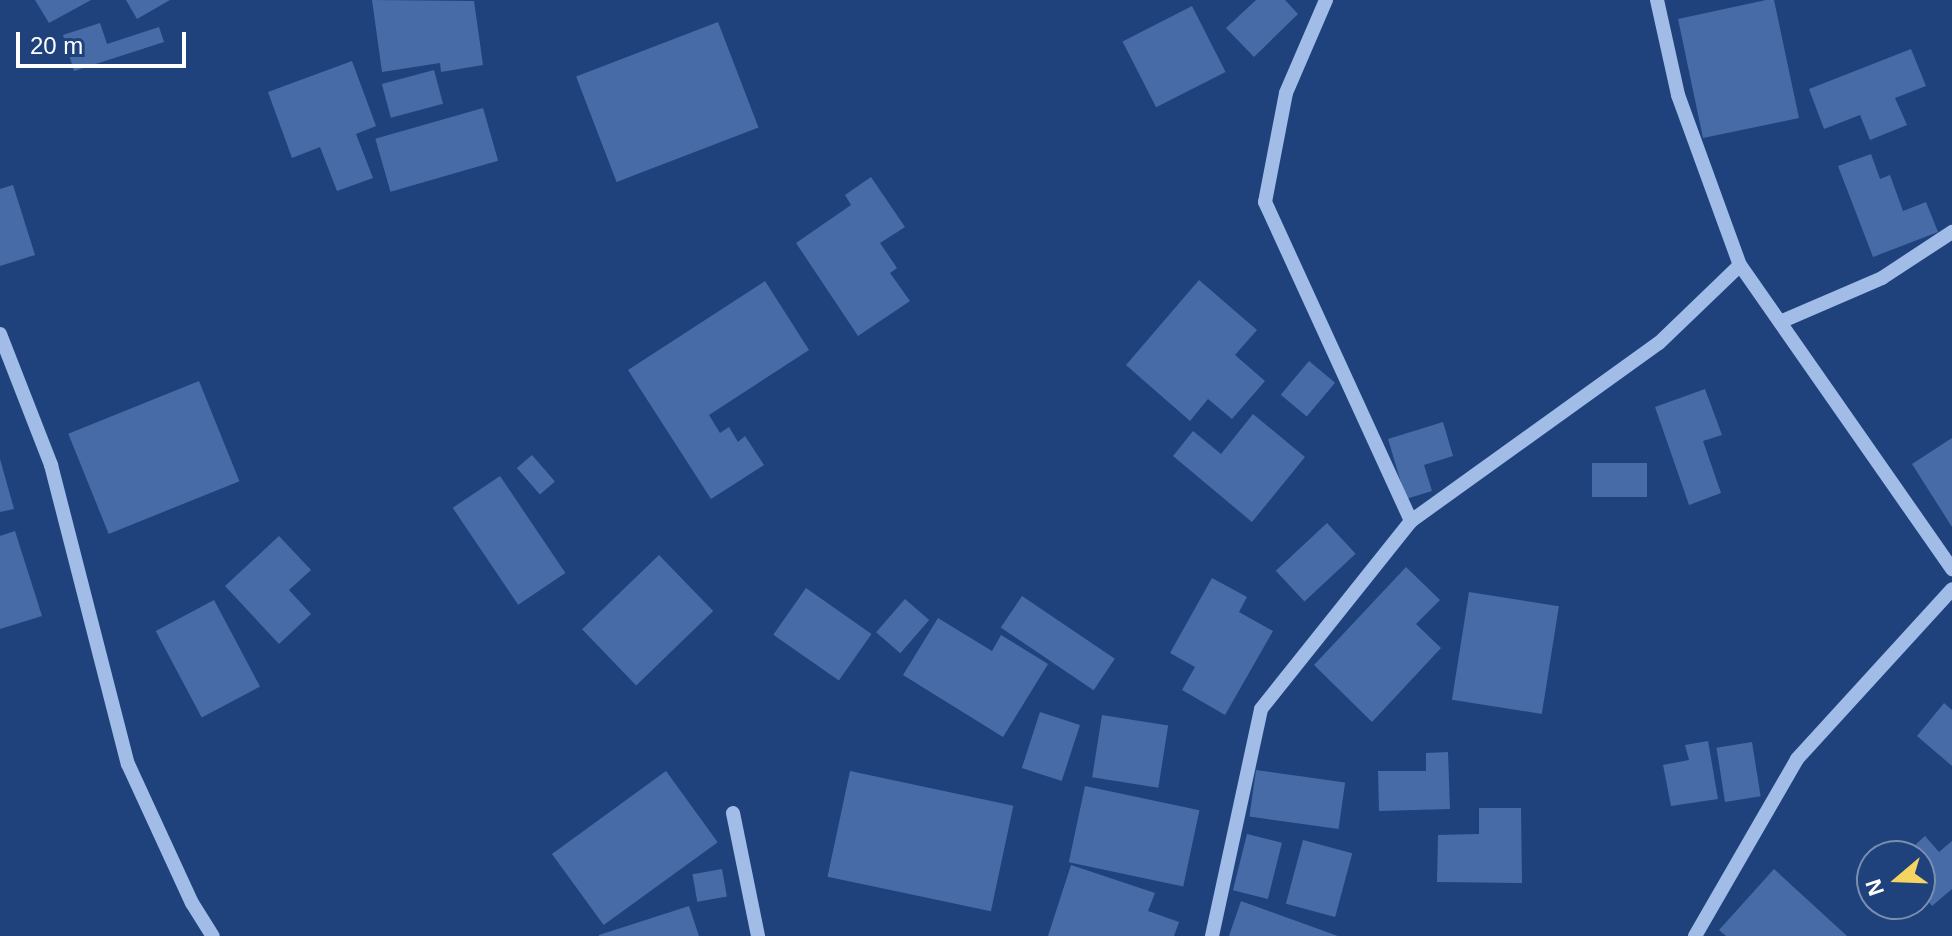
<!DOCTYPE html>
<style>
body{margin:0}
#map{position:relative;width:1952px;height:936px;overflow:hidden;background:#1f427c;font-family:Helvetica,sans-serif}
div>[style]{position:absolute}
.building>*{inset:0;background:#476ba6;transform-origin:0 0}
.minor>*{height:14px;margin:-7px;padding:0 7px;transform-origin:7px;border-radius:7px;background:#a1bce7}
span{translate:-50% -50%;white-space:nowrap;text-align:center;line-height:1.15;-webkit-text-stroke:8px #1f427c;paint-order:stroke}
.north{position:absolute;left:1856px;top:840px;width:80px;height:80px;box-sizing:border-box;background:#1f427c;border:2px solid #798eb0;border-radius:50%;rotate:251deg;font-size:22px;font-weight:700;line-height:32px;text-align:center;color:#fff}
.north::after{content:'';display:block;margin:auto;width:28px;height:36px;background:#f5d461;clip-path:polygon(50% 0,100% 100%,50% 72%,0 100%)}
.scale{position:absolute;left:16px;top:32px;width:170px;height:36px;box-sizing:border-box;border:4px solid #fff;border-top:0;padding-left:10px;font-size:24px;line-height:28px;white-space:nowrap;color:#fff;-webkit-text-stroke:6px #1f427c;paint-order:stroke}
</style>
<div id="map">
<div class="building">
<i style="clip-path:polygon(35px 0,91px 0,49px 23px)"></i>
<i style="clip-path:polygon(126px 0,170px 0,137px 19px)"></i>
<i style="clip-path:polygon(372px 0,474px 1px,483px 65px,441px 72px,440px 63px,382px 72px)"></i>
<i style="clip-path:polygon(1256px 0,1285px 0,1298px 14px,1254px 57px,1226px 28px)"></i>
<i style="clip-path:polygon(1766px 0,1774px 0,1799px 118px,1703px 138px,1678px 19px)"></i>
<i style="left:1192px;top:6px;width:74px;height:78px;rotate:63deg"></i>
<i style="left:718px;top:22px;width:113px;height:152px;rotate:69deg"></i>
<i style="clip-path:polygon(100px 23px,107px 44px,159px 27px,164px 42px,74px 71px,63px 35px)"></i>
<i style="clip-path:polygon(1911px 49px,1926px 86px,1895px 98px,1907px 125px,1870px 140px,1860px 115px,1824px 129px,1809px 89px)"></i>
<i style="clip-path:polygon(352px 61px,376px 126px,356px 134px,373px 178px,337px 191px,320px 147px,292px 158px,268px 92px)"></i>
<i style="left:434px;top:70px;width:35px;height:54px;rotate:75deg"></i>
<i style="left:483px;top:108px;width:55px;height:112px;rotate:74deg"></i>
<i style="clip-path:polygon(1871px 154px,1880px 179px,1890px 175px,1903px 211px,1926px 202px,1938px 232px,1873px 257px,1838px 166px)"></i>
<i style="clip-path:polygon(871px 177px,905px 227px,880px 243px,897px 268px,890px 273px,910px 301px,858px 336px,796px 243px,851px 205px,845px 195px)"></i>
<i style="clip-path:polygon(13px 185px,35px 255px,0 266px,0 189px)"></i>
<i style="clip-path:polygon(1199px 280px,1257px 330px,1235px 355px,1265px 381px,1232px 419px,1208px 399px,1190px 421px,1126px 365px)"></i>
<i style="clip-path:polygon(765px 281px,809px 350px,709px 415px,720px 433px,729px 427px,738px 442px,745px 436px,764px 465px,711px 499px,628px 370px)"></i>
<i style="left:1309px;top:361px;width:34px;height:44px;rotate:40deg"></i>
<i style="left:199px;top:381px;width:108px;height:141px;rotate:68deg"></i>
<i style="clip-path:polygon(1705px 389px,1722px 435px,1703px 441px,1721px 493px,1689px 505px,1655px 407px)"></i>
<i style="clip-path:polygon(1253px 414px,1305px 457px,1252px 522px,1173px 456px,1193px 431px,1221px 454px)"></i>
<i style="clip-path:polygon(1443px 422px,1453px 456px,1424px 465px,1432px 491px,1406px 499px,1388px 439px)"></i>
<i style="clip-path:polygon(1952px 438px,1952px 527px,1912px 464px)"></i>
<i style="left:532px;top:455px;width:35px;height:20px;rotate:49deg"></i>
<i style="clip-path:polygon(0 459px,14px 509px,0 512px)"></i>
<i style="left:1592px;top:463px;width:55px;height:34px"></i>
<i style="left:500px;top:476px;width:117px;height:57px;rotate:56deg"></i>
<i style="left:1327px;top:523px;width:42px;height:70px;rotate:47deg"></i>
<i style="clip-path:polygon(15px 531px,42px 616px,0 629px,0 536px)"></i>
<i style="clip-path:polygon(279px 536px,311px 570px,289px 590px,311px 614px,279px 644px,225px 586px)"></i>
<i style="left:659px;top:555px;width:78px;height:107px;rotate:46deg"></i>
<i style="clip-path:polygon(1406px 567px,1440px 600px,1416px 624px,1441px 648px,1372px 722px,1314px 665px)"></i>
<i style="clip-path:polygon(1212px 578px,1247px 597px,1239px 612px,1273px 631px,1225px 715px,1182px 690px,1195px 667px,1170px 653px)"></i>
<i style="left:806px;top:588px;width:80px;height:57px;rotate:35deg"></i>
<i style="left:1469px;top:592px;width:91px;height:109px;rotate:9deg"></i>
<i style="left:1022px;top:596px;width:112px;height:38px;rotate:34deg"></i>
<i style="left:905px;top:599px;width:32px;height:44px;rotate:41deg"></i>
<i style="left:214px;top:600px;width:98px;height:66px;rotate:62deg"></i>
<i style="clip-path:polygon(938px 618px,992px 651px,1001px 635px,1048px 664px,1003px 737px,903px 675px)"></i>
<i style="clip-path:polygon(1944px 703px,1952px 710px,1952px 766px,1917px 736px)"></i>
<i style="left:1040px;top:712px;width:42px;height:59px;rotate:18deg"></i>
<i style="left:1102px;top:715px;width:67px;height:63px;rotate:9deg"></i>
<i style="clip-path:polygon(1708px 741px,1718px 799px,1671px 806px,1663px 765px,1689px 760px,1685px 745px)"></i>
<i style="left:1752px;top:742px;width:55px;height:36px;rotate:81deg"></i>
<i style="clip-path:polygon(1448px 752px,1450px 809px,1379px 811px,1378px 771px,1426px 771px,1426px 753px)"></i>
<i style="left:1256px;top:770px;width:90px;height:47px;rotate:8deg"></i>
<i style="left:666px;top:771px;width:88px;height:141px;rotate:54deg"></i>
<i style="left:850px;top:771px;width:167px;height:108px;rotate:12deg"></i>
<i style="left:1085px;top:786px;width:117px;height:78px;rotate:12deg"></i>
<i style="clip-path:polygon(1479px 808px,1521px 808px,1522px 883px,1437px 882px,1438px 835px,1479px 834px)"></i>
<i style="left:1247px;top:834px;width:36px;height:58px;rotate:14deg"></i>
<i style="clip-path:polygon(1925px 836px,1939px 852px,1952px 841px,1952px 889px,1932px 906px,1920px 891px,1920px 856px,1903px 856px)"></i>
<i style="left:1303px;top:840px;width:51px;height:66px;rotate:15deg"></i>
<i style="clip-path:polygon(1071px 865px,1155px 893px,1148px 911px,1179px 922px,1174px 936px,1048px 936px)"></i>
<i style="left:722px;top:869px;width:28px;height:30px;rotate:80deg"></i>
<i style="clip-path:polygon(1774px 869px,1847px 936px,1726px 936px,1719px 930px)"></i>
<i style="clip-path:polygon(1241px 901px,1338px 936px,1229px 936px)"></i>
<i style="clip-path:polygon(689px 906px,699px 936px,599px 936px,599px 935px)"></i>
</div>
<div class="minor">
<i style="left:1326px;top:0;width:101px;rotate:113.3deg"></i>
<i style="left:1286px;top:93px;width:111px;rotate:100.9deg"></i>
<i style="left:1265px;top:202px;width:351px;rotate:65.4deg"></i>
<i style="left:1657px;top:0;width:97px;rotate:77.5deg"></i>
<i style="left:1678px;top:95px;width:181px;rotate:70deg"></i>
<i style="left:1740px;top:265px;width:371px;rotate:55.1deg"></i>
<i style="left:1780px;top:322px;width:111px;rotate:-23.3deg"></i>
<i style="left:1882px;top:278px;width:84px;rotate:-33.3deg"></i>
<i style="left:0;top:334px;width:141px;rotate:68.7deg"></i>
<i style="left:51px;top:465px;width:309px;rotate:75.6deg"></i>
<i style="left:128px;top:764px;width:153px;rotate:65.3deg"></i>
<i style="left:192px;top:903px;width:39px;rotate:58deg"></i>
<i style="left:733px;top:813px;width:126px;rotate:78.5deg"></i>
<i style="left:1212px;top:936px;width:232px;rotate:-77.8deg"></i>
<i style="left:1261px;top:709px;width:241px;rotate:-51.4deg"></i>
<i style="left:1411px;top:521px;width:305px;rotate:-35.7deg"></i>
<i style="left:1659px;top:343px;width:112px;rotate:-43.9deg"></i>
<i style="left:1695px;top:936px;width:204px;rotate:-60deg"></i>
<i style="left:1797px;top:759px;width:230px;rotate:-47.6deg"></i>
</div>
<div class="north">N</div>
<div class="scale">20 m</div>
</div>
